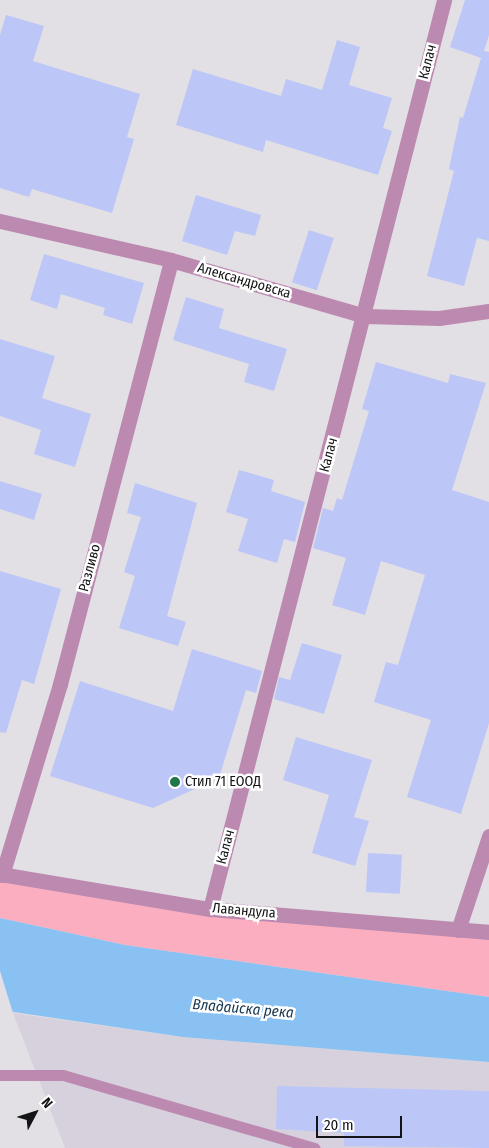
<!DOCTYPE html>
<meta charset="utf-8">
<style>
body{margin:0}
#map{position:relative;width:489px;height:1148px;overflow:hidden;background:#e2dfe5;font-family:"Fira Sans Condensed",sans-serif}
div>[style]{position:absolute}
.built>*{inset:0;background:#d7d1de}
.green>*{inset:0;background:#fbaebf}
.water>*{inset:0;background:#88c1f2}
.pier>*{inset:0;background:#e2dfe5}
.building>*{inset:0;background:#bcc7f8;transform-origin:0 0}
.lane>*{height:11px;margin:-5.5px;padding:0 5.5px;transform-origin:5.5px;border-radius:5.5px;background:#bc8ab0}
.street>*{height:15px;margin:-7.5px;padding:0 7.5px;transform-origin:7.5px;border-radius:7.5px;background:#bc8ab0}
.dots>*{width:14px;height:14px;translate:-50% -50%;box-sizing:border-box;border:2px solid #fff;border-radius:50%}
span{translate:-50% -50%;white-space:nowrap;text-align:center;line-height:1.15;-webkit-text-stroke:5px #fff;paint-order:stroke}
.street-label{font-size:14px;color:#141315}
.poi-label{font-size:14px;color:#141315}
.left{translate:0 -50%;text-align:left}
.water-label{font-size:15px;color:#17364f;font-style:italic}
.north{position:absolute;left:10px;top:1088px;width:50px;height:50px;-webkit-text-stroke:4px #fff;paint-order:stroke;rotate:50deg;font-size:14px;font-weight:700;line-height:20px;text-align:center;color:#141315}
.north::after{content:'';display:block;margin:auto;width:18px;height:22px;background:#141315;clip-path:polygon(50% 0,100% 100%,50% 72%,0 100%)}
.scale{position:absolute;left:316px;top:1116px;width:86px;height:22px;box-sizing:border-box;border:2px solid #141315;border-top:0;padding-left:6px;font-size:15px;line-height:18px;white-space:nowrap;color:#141315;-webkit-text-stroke:4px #fff;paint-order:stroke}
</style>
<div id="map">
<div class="built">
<i style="clip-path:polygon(13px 1013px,183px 1037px,489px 1062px,489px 1148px,65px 1148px)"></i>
</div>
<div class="green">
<i style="clip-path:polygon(0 874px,210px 909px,489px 932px,489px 997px,125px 945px,0 918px)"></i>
</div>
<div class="water">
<i style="clip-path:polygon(0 918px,125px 945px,489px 997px,489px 1062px,183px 1037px,0 1010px)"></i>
</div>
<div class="pier">
<i style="clip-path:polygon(0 971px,13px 1013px,14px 1016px,0 1013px)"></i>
</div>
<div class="building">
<i style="clip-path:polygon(465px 0,489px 0,489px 35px,484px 51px,489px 52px,489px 241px,477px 238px,464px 286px,427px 276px,454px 171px,449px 169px,460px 117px,463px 118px,481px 58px,450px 47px)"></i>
<i style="clip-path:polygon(6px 15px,44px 26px,33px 61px,140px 94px,127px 137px,134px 139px,112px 213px,32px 189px,29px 197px,0 188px,0 35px)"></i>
<i style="clip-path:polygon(337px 40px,360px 47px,349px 85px,392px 98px,383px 128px,392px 131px,378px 175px,266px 140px,263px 152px,176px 125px,193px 69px,281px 96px,286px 79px,322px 90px)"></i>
<i style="clip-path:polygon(196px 195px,261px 215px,255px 236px,235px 231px,227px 255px,182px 241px)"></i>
<i style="left:309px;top:230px;width:26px;height:55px;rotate:18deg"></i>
<i style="clip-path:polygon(44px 254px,144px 283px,132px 324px,103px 315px,105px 308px,61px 294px,57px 309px,30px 300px)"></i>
<i style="clip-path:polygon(186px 297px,224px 309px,219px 328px,287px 349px,274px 391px,244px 382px,249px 364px,173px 340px)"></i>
<i style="clip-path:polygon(0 339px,55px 356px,42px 398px,91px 414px,75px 467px,34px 454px,41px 430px,0 416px)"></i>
<i style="clip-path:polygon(376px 362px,448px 383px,450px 374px,486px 383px,452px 490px,489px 502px,489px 723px,461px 814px,407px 797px,431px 720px,374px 702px,386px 662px,398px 665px,425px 575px,381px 561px,365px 615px,332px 605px,346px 558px,313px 548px,323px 508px,333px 511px,337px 498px,342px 500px,369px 411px,362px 409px)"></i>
<i style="clip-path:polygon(239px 470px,274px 480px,271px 491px,305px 502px,295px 542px,284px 539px,277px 563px,238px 551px,248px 519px,226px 512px)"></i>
<i style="clip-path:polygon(0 481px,42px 494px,34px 520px,0 509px)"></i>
<i style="clip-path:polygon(135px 483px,197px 503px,167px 616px,186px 622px,178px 646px,119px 628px,135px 576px,124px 572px,141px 517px,127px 513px)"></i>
<i style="clip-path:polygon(0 571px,61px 589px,34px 684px,22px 680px,6px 733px,0 732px)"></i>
<i style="clip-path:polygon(302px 643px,342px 655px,324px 714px,274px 699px,279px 677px,290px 680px)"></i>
<i style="clip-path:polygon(192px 649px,262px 671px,256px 693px,246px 690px,219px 778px,153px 808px,50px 776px,80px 681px,173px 711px)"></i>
<i style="clip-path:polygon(296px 737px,372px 760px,354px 817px,369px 821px,355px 866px,312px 853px,329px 795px,283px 780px)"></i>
<i style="left:368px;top:853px;width:34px;height:39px;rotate:3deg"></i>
<i style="clip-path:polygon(277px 1086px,489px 1091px,489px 1148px,344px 1146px,344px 1133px,276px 1129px)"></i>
</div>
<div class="lane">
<i style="left:0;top:1075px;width:63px"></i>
<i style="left:63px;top:1075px;width:262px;rotate:16.2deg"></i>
</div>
<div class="street">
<i style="left:0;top:221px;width:175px;rotate:12.8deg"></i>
<i style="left:171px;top:260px;width:202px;rotate:16.1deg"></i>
<i style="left:365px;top:316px;width:74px;rotate:1.5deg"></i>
<i style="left:439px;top:318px;width:50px;rotate:-8deg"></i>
<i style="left:0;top:874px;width:213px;rotate:9.5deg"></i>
<i style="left:210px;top:909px;width:280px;rotate:4.7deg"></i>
<i style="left:2px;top:875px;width:200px;rotate:-73.1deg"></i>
<i style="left:60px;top:684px;width:438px;rotate:-75.3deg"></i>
<i style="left:210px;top:909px;width:939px;rotate:-75.56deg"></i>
<i style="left:458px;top:930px;width:99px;rotate:-71.7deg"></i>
</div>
<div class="dots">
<i style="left:175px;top:782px;background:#1e7649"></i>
</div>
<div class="street-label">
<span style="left:428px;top:62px;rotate:-76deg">Калач</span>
<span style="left:244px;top:281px;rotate:16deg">Александровска</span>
<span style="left:329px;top:455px;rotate:-75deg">Калач</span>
<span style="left:90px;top:568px;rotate:-75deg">Разливо</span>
<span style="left:226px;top:847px;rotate:-75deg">Калач</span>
<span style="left:244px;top:911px;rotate:5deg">Лавандула</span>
</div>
<div class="poi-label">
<span class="left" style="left:185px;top:782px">Стил 71 ЕООД</span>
</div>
<div class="water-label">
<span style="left:243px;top:1009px;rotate:5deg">Владайска река</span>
</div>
<div class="north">N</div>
<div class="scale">20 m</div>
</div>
